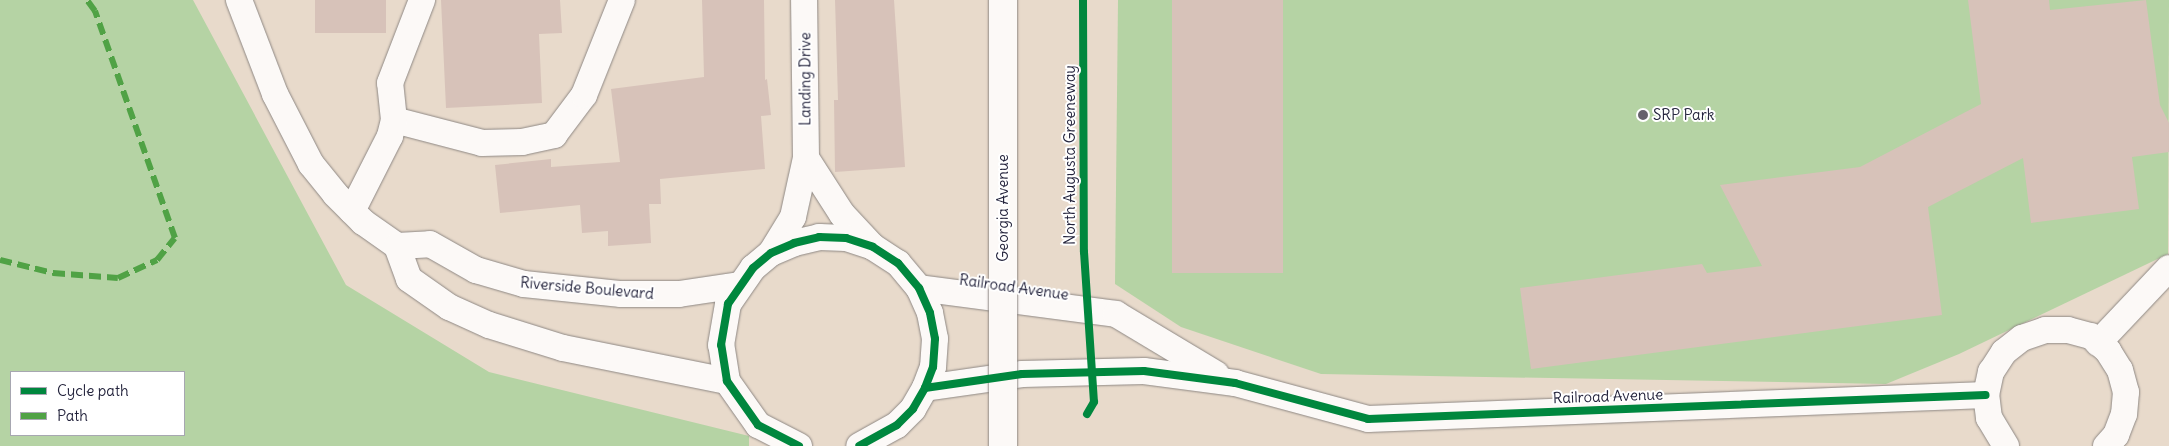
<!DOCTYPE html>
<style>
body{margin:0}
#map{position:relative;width:2169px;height:446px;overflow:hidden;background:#e8dacb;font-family:Delius,sans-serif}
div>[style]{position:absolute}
.green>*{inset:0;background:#b5d3a4}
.building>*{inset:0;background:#d7c2b9;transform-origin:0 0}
.roads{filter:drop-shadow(0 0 1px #8e8884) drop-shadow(0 0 1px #8e8884)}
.minor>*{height:26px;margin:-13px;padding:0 13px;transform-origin:13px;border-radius:13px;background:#fcf9f7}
.bridges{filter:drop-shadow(0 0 1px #8e8884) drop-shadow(0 0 1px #8e8884)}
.primary-bridge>*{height:28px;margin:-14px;padding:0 14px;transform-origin:14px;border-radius:14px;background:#fcf9f7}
.quiet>*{height:6px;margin-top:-3px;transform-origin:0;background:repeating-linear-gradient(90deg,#50a245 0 12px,transparent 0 18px)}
.cycleway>*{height:8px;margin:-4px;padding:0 4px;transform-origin:4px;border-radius:4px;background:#00873e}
.dots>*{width:14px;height:14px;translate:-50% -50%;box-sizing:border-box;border:2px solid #fff;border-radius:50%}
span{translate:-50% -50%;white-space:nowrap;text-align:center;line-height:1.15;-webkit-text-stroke:4px #fff;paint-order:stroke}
.street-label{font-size:15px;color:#22223b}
.poi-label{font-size:15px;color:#22223b}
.left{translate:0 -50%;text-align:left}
.legend{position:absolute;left:10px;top:371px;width:175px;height:65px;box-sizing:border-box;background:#fff;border:1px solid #a7a7b1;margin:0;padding:6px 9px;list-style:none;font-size:15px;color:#22223b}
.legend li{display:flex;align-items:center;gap:10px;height:25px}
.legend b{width:25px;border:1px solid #a7a7b1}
</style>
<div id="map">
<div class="green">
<i style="clip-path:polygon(evenodd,0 0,193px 0,346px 285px,489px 372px,749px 436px,749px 446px,0 446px,0 0,11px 372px,184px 372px,184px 435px,11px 435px,11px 372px)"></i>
<i style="clip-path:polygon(1118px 0,2169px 0,2168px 254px,1959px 354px,1886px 384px,1321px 374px,1181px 327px,1115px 284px)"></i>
</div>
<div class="building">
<i style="left:315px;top:0;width:71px;height:33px"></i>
<i style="clip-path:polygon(441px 0,560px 0,562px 33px,539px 34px,542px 103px,446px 108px)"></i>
<i style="clip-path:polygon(702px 0,764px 0,765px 80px,767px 79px,771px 115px,761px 116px,765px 169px,660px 179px,661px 204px,649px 204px,651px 243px,608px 246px,608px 231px,582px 233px,580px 205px,500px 213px,495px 165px,551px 159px,551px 167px,620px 162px,611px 89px,704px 77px)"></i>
<i style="clip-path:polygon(835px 0,894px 0,905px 167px,835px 172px,834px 100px,838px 100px)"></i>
<i style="left:1172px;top:0;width:111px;height:273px"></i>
<i style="clip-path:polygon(1968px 0,2049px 0,2050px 10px,2146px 0,2160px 105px,2169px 123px,2169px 152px,2132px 157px,2139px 209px,2031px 223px,2023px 158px,1928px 207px,1942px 315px,1531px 369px,1520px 288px,1702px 264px,1707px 273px,1762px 266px,1720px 185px,1860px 167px,1981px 104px)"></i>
</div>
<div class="roads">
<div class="minor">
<i style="left:239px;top:0;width:101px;rotate:69deg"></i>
<i style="left:275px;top:94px;width:79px;rotate:62.8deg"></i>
<i style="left:311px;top:164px;width:38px;rotate:51deg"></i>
<i style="left:335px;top:194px;width:40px;rotate:45deg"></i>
<i style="left:363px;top:222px;width:42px;rotate:35.2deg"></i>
<i style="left:394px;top:120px;width:91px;rotate:14.6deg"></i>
<i style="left:482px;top:143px;width:40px;rotate:-1.4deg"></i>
<i style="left:522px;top:142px;width:33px;rotate:-12deg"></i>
<i style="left:554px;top:135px;width:50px;rotate:-53.1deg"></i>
<i style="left:584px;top:95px;width:102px;rotate:-68.2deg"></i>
<i style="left:806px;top:158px;width:67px;rotate:57.3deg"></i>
<i style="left:842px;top:214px;width:45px;rotate:46.8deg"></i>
<i style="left:352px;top:211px;width:84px;rotate:-63.1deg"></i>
<i style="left:390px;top:136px;width:16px;rotate:-76deg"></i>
<i style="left:394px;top:120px;width:37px;rotate:-96deg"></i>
<i style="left:390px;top:83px;width:89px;rotate:-68.9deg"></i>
<i style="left:397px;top:246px;width:35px;rotate:70deg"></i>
<i style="left:409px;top:279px;width:49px;rotate:35deg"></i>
<i style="left:449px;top:307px;width:44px;rotate:24.2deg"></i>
<i style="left:489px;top:325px;width:77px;rotate:17.3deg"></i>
<i style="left:563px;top:348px;width:167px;rotate:11.4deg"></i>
<i style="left:397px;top:246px;width:33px;rotate:-3deg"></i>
<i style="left:430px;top:244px;width:53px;rotate:29.5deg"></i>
<i style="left:476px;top:270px;width:50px;rotate:16.3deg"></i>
<i style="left:524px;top:284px;width:98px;rotate:5.9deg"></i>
<i style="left:621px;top:294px;width:58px"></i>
<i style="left:679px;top:294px;width:61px;rotate:-8.5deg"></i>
<i style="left:771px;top:253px;width:42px;rotate:-58.6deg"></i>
<i style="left:793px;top:217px;width:60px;rotate:-77.6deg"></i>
<i style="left:806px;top:158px;width:158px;rotate:-90.7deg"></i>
<i style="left:919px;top:288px;width:199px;rotate:7.5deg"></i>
<i style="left:1116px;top:314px;width:117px;rotate:31deg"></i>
<i style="left:2098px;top:343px;width:103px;rotate:-46.6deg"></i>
<i style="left:925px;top:388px;width:98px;rotate:-8.2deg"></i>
<i style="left:1022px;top:374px;width:122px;rotate:-1.4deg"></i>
<i style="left:1144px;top:371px;width:92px;rotate:7.5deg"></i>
<i style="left:1235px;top:383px;width:138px;rotate:15.1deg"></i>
<i style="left:1368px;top:419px;width:618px;rotate:-2.22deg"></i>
<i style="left:799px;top:446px;width:46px;rotate:-152.9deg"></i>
<i style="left:758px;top:425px;width:54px;rotate:-125.2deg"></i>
<i style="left:727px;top:381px;width:36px;rotate:-99deg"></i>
<i style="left:721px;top:345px;width:42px;rotate:-80.3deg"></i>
<i style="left:728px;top:304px;width:44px;rotate:-55.2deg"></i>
<i style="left:753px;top:268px;width:23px;rotate:-40deg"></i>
<i style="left:771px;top:253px;width:25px;rotate:-23deg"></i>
<i style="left:794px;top:243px;width:26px;rotate:-13deg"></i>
<i style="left:819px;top:237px;width:27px;rotate:2deg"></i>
<i style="left:846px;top:238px;width:28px;rotate:18deg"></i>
<i style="left:873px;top:247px;width:30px;rotate:33deg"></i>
<i style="left:898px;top:263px;width:33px;rotate:50deg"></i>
<i style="left:919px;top:288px;width:27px;rotate:66deg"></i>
<i style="left:930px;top:313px;width:26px;rotate:79deg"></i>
<i style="left:935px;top:339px;width:28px;rotate:94deg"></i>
<i style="left:933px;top:367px;width:22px;rotate:111deg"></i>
<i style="left:925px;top:388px;width:24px;rotate:120deg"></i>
<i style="left:913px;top:409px;width:23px;rotate:135deg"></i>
<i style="left:897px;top:425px;width:43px;rotate:151.1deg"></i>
<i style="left:2006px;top:446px;width:33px;rotate:-121deg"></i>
<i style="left:1989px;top:418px;width:23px;rotate:-97deg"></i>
<i style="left:1986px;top:395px;width:24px;rotate:-78deg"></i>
<i style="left:1991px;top:372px;width:24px;rotate:-57deg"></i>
<i style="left:2004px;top:352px;width:23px;rotate:-38deg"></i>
<i style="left:2022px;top:338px;width:24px;rotate:-19deg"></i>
<i style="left:2045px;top:330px;width:23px"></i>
<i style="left:2068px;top:330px;width:24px;rotate:15deg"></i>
<i style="left:2091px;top:336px;width:23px;rotate:41deg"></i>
<i style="left:2108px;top:351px;width:22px;rotate:58deg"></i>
<i style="left:2120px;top:370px;width:23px;rotate:75deg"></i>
<i style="left:2126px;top:392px;width:22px;rotate:95deg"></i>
<i style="left:2124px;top:414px;width:22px;rotate:111deg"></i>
<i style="left:2116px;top:435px;width:15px;rotate:132deg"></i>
</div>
</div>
<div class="bridges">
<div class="primary-bridge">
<i style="left:1003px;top:446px;width:446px;rotate:-90deg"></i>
</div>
</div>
<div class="quiet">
<i style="left:0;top:260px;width:55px;rotate:13.8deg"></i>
<i style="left:53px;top:273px;width:65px;rotate:4.4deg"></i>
<i style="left:118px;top:278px;width:43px;rotate:-24.8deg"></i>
<i style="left:157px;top:260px;width:28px;rotate:-51deg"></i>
<i style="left:175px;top:238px;width:241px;rotate:-109.4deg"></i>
<i style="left:95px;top:11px;width:14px;rotate:-126deg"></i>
</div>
<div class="cycleway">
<i style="left:1083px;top:0;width:252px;rotate:89.8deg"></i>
<i style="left:1084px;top:252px;width:150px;rotate:86.2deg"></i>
<i style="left:1094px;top:402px;width:14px;rotate:120deg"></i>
<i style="left:925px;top:388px;width:98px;rotate:-8.2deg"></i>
<i style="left:1022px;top:374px;width:122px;rotate:-1.4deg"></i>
<i style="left:1144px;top:371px;width:92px;rotate:7.5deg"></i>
<i style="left:1235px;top:383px;width:138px;rotate:15.1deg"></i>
<i style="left:1368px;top:419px;width:618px;rotate:-2.22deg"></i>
<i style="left:799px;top:446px;width:46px;rotate:-152.9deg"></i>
<i style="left:758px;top:425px;width:54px;rotate:-125.2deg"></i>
<i style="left:727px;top:381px;width:36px;rotate:-99deg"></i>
<i style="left:721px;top:345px;width:42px;rotate:-80.3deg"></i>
<i style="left:728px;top:304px;width:44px;rotate:-55.2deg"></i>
<i style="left:753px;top:268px;width:23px;rotate:-40deg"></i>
<i style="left:771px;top:253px;width:25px;rotate:-23deg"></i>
<i style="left:794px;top:243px;width:26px;rotate:-13deg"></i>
<i style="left:819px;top:237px;width:27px;rotate:2deg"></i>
<i style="left:846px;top:238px;width:28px;rotate:18deg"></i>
<i style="left:873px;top:247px;width:30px;rotate:33deg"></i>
<i style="left:898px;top:263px;width:33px;rotate:50deg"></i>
<i style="left:919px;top:288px;width:27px;rotate:66deg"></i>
<i style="left:930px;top:313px;width:26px;rotate:79deg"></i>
<i style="left:935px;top:339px;width:28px;rotate:94deg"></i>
<i style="left:933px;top:367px;width:22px;rotate:111deg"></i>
<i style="left:925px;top:388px;width:24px;rotate:120deg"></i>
<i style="left:913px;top:409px;width:23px;rotate:135deg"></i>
<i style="left:897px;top:425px;width:43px;rotate:151.1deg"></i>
</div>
<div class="dots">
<i style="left:1643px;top:115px;background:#67626d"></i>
</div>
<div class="street-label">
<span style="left:805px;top:79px;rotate:-90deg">Landing Drive</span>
<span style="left:1070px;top:155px;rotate:-90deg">North Augusta Greeneway</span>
<span style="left:1003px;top:208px;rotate:-90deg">Georgia Avenue</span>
<span style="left:1014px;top:287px;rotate:8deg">Railroad Avenue</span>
<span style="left:587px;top:288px;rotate:5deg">Riverside Boulevard</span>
<span style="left:1608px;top:396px;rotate:-2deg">Railroad Avenue</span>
</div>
<div class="poi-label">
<span class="left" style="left:1653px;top:115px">SRP Park</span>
</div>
<ul class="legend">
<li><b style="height:6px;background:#00873e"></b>Cycle path</li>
<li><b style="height:6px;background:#50a245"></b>Path</li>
</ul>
</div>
